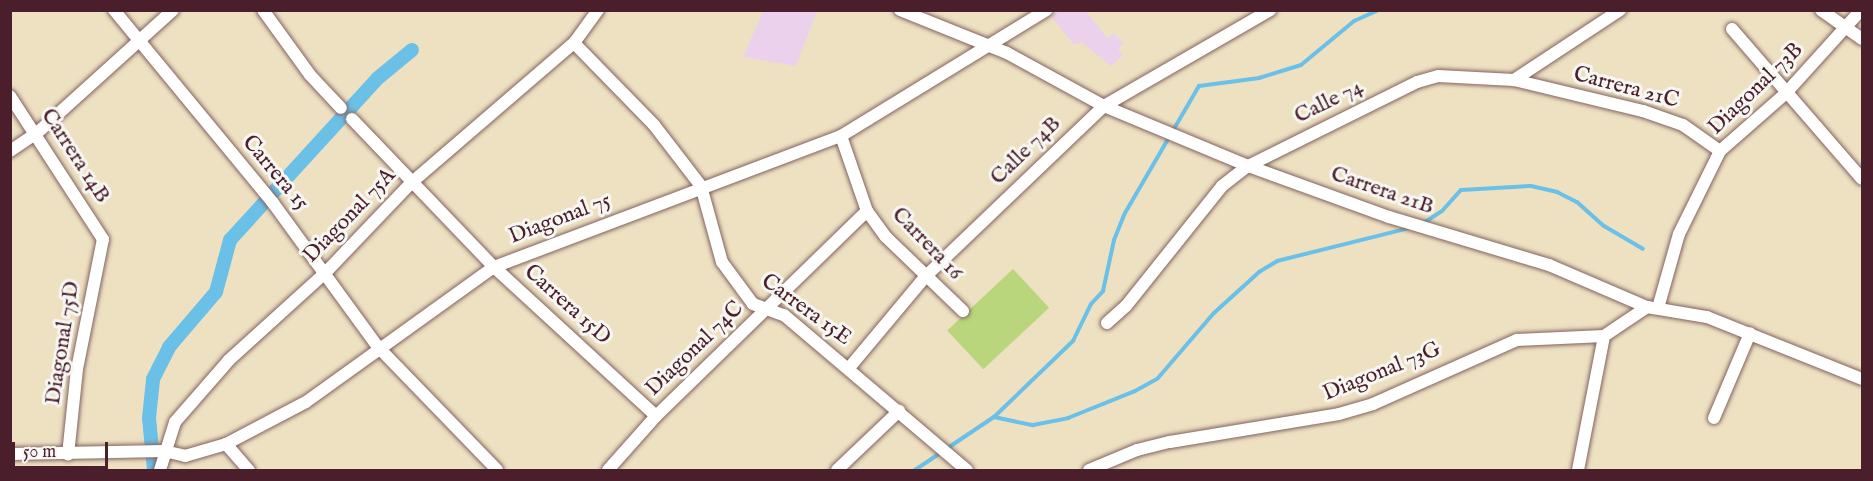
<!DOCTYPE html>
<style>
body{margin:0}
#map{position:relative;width:1873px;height:481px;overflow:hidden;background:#eee1c2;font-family:"IM FELL English",serif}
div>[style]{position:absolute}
.built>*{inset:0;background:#ebd1eb}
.green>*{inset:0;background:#b9d67c;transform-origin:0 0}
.stream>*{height:4px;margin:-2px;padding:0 2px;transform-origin:2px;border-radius:2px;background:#6bc0e8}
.canal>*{height:14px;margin:-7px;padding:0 7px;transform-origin:7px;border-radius:7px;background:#6bc0e8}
.roads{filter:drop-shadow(0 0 2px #836360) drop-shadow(0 0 2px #836360)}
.minor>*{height:12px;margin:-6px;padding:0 6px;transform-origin:6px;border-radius:6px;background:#fff}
span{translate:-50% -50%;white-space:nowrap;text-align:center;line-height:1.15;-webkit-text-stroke:6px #f6f6f2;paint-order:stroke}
.street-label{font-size:22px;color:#4a1f2b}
.frame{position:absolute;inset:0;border:12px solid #4a1f2b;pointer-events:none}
.scale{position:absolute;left:12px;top:442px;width:96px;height:27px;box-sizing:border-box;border:3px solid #4a1f2b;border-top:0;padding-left:8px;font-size:18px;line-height:21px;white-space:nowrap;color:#4a1f2b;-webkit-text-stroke:4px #f6f6f2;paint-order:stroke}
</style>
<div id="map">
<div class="built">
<i style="clip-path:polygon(1059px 10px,1086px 11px,1107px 38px,1114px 34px,1124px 43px,1118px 49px,1123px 55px,1111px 66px,1081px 42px,1074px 45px,1051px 16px)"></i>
<i style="clip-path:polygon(763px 11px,817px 11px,796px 66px,743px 57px)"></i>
</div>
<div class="green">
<i style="left:1013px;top:269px;width:53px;height:90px;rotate:47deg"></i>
</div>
<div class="stream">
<i style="left:1422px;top:224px;width:24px;rotate:-33deg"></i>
<i style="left:1442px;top:211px;width:28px;rotate:-48deg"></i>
<i style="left:1461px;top:190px;width:70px;rotate:-3.3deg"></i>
<i style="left:1531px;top:186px;width:27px;rotate:13deg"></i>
<i style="left:1557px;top:192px;width:22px;rotate:27deg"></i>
<i style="left:1577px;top:202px;width:36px;rotate:42deg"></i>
<i style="left:1604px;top:226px;width:45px;rotate:30.5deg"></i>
<i style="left:994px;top:417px;width:40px;rotate:12deg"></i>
<i style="left:1033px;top:425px;width:36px;rotate:-11deg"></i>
<i style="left:1068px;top:418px;width:72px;rotate:-21.9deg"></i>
<i style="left:1135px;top:391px;width:26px;rotate:-29deg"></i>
<i style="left:1158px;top:378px;width:86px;rotate:-49.3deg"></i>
<i style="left:1214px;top:313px;width:61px;rotate:-42.3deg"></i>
<i style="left:1259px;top:272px;width:21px;rotate:-31deg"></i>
<i style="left:1277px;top:261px;width:136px;rotate:-14deg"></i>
<i style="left:915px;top:470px;width:95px;rotate:-33.9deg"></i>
<i style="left:994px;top:417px;width:110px;rotate:-43.9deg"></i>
<i style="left:1073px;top:341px;width:41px;rotate:-64.1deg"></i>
<i style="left:1091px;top:304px;width:18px;rotate:-47deg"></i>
<i style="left:1103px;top:291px;width:52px;rotate:-77.8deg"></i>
<i style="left:1114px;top:240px;width:29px;rotate:-68deg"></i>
<i style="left:1125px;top:213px;width:147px;rotate:-59.8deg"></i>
<i style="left:1199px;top:86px;width:61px;rotate:-7.6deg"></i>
<i style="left:1259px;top:78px;width:44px;rotate:-17.2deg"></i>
<i style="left:1301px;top:65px;width:69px;rotate:-39.7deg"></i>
<i style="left:1354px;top:21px;width:27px;rotate:-24deg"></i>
</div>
<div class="canal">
<i style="left:154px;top:470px;width:52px;rotate:-95.5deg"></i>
<i style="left:149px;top:418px;width:39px;rotate:-84deg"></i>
<i style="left:153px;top:379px;width:36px;rotate:-63deg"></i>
<i style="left:169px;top:347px;width:72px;rotate:-49.5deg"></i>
<i style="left:216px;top:292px;width:54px;rotate:-74.9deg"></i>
<i style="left:230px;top:240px;width:219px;rotate:-47.6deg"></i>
<i style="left:378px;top:78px;width:44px;rotate:-39.5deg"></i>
</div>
<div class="roads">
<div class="minor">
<i style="left:114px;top:10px;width:250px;rotate:50.5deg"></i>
<i style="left:273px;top:203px;width:178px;rotate:53.9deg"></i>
<i style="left:378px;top:347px;width:171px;rotate:45.9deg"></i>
<i style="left:263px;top:10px;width:80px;rotate:54.1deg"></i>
<i style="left:310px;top:75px;width:45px;rotate:46.8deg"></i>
<i style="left:900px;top:10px;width:115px;rotate:21.9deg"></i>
<i style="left:1007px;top:53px;width:111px;rotate:28.7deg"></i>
<i style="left:1104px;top:106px;width:156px;rotate:22.6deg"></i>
<i style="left:1248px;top:166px;width:150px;rotate:19.9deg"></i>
<i style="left:1389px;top:217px;width:167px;rotate:16.7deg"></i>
<i style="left:1549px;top:265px;width:107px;rotate:23.2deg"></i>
<i style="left:1647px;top:307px;width:61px;rotate:9.5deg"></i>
<i style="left:1707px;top:317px;width:167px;rotate:21.8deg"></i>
<i style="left:1821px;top:10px;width:50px;rotate:35.3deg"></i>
<i style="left:1732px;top:29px;width:198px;rotate:49.1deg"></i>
<i style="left:574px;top:43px;width:115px;rotate:45.7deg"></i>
<i style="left:654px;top:125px;width:77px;rotate:52.4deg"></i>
<i style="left:701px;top:186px;width:79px;rotate:74.6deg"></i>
<i style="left:722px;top:262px;width:52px;rotate:53.6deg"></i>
<i style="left:753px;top:304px;width:33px;rotate:20deg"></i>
<i style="left:784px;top:315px;width:240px;rotate:40.3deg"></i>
<i style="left:1514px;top:80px;width:133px;rotate:13.5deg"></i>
<i style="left:1643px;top:111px;width:42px;rotate:19.3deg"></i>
<i style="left:1683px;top:125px;width:45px;rotate:35.1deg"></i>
<i style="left:10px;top:96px;width:171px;rotate:57deg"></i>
<i style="left:103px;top:239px;width:133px;rotate:101.3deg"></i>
<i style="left:77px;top:369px;width:86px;rotate:96deg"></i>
<i style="left:352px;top:119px;width:205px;rotate:46.2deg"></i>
<i style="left:494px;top:267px;width:220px;rotate:42.6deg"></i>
<i style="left:841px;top:136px;width:79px;rotate:70.9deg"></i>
<i style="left:867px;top:211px;width:32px;rotate:54deg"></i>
<i style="left:886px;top:237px;width:107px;rotate:43.9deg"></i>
<i style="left:10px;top:151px;width:32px;rotate:-34deg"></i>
<i style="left:37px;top:133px;width:183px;rotate:-42.1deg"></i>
<i style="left:1658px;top:308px;width:77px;rotate:-74.2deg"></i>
<i style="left:1679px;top:234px;width:93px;rotate:-63.7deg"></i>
<i style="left:1720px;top:151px;width:88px;rotate:-41.3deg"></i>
<i style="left:1786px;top:93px;width:112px;rotate:-47.9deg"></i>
<i style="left:1107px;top:323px;width:25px;rotate:-42deg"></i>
<i style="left:1126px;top:306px;width:154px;rotate:-51.3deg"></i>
<i style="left:1222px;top:186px;width:33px;rotate:-38deg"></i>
<i style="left:1248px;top:166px;width:189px;rotate:-26.4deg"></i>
<i style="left:1417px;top:82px;width:22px;rotate:-16deg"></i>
<i style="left:1438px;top:76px;width:76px;rotate:3deg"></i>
<i style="left:1514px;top:80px;width:127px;rotate:-33.4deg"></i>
<i style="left:849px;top:368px;width:120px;rotate:-50.1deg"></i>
<i style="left:926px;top:276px;width:246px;rotate:-43.7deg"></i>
<i style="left:1104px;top:106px;width:192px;rotate:-30deg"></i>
<i style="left:1714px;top:418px;width:92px;rotate:-67deg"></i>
<i style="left:226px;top:444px;width:35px;rotate:49deg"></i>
<i style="left:10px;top:454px;width:154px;rotate:-1.1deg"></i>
<i style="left:164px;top:451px;width:22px;rotate:13deg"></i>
<i style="left:185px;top:456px;width:43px;rotate:-16.3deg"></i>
<i style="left:226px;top:444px;width:90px;rotate:-27.7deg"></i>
<i style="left:306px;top:402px;width:231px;rotate:-35.7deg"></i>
<i style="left:494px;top:267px;width:371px;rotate:-20.7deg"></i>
<i style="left:841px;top:136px;width:241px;rotate:-31.5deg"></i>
<i style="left:160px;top:470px;width:50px;rotate:-72.6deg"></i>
<i style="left:175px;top:422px;width:82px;rotate:-48.9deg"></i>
<i style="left:229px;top:360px;width:132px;rotate:-42.2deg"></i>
<i style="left:327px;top:271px;width:122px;rotate:-46.3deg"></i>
<i style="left:411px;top:183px;width:215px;rotate:-40.7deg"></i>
<i style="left:574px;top:43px;width:41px;rotate:-54deg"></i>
<i style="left:608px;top:470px;width:72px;rotate:-48.4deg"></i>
<i style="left:656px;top:416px;width:294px;rotate:-44.2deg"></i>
<i style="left:837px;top:470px;width:86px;rotate:-43.6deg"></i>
<i style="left:1089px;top:470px;width:52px;rotate:-22.6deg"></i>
<i style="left:1137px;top:450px;width:34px;rotate:-14deg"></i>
<i style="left:1170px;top:442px;width:171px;rotate:-9.4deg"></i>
<i style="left:1339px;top:414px;width:35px;rotate:-16deg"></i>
<i style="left:1373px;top:404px;width:158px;rotate:-24deg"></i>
<i style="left:1517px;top:340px;width:87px;rotate:-2.6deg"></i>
<i style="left:1604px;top:336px;width:52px;rotate:-34deg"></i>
<i style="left:1578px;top:470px;width:136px;rotate:-79deg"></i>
</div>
</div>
<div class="street-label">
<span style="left:1626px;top:88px;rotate:15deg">Carrera 21C</span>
<span style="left:1756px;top:89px;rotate:-44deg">Diagonal 73B</span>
<span style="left:1329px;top:102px;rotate:-26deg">Calle 74</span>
<span style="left:1026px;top:151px;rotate:-44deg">Calle 74B</span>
<span style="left:75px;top:156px;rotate:57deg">Carrera 14B</span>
<span style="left:275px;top:173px;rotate:50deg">Carrera 15</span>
<span style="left:1382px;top:191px;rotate:19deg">Carrera 21B</span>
<span style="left:350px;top:216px;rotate:-46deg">Diagonal 75A</span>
<span style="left:560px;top:219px;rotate:-21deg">Diagonal 75</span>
<span style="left:927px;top:244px;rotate:46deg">Carrera 16</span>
<span style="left:567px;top:305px;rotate:42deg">Carrera 15D</span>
<span style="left:806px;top:310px;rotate:36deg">Carrera 15E</span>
<span style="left:63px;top:343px;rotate:-81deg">Diagonal 75D</span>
<span style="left:695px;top:349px;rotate:-44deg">Diagonal 74C</span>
<span style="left:1382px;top:372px;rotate:-22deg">Diagonal 73G</span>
</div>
<div class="frame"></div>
<div class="scale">50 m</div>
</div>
